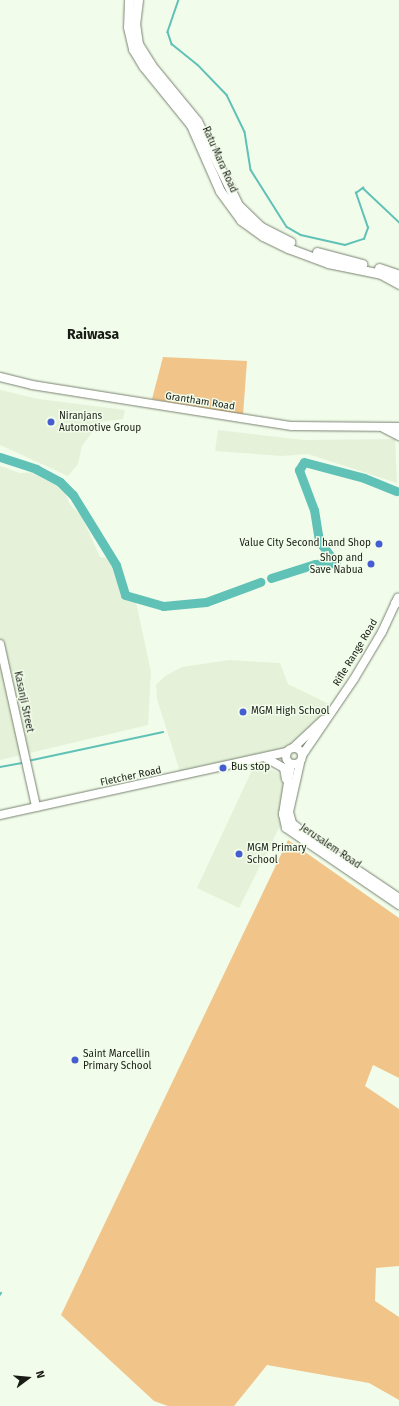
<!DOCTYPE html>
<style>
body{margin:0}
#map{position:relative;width:399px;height:1406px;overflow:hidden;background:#f2fcea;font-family:"Fira Sans",sans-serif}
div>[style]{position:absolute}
.built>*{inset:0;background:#e5f2d9}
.green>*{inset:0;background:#f1c58a}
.stream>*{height:1.5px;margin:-0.75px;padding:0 0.75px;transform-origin:0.75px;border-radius:0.75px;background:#60c1b7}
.river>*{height:9px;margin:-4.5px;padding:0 4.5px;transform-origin:4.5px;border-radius:4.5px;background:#60c1b7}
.roads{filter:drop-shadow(0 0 1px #798272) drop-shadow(0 0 1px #798272)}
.major>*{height:8px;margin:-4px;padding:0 4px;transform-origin:4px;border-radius:4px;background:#fff}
.major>.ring{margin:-4px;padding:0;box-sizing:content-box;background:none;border:8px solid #fff;border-radius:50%}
.highway>*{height:9px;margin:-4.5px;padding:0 4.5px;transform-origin:4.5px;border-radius:4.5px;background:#fff}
.dots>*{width:11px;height:11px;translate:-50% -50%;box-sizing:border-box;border:2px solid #f2fcea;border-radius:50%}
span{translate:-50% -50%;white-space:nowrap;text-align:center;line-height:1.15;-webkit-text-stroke:3px #f2fcea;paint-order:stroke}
.street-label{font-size:10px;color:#181c15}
.poi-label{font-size:10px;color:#181c15}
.left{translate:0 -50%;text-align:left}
.right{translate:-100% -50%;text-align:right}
.district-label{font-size:14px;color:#181c15;font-weight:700}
.north{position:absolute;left:8px;top:1358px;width:40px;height:40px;-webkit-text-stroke:3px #f2fcea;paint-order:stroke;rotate:74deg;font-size:11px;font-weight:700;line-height:16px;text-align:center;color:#181c15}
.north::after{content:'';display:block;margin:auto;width:14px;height:18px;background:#181c15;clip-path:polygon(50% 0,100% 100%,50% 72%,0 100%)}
</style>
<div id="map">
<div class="built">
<i style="clip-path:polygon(0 390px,39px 399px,125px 410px,123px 419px,100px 422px,82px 446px,78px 464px,68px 476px,0 445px)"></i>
<i style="clip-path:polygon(218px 430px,304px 440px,395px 439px,397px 483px,308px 454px,282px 456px,215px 451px)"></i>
<i style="clip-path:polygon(0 466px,20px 473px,41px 472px,63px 486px,69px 503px,82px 517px,100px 557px,108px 558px,116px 569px,120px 585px,136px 602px,151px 672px,148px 725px,0 760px)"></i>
<i style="clip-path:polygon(229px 660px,280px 663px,288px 684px,329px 704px,319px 720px,297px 742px,271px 754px,180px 772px,157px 699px,156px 685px,165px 676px,182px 667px)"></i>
<i style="clip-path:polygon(264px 766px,278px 773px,283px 780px,283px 820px,239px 908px,197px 888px,252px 770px)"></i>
</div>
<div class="green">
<i style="clip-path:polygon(163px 357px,247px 361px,243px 415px,152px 399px)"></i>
<i style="clip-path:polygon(288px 840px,399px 918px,399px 1078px,373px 1065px,365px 1086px,399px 1109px,399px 1266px,376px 1268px,375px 1301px,399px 1317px,399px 1400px,369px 1383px,267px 1365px,234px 1406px,168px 1406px,154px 1401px,61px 1315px)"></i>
</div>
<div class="stream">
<i style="left:179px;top:0;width:34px;rotate:109deg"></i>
<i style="left:168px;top:32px;width:13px;rotate:72deg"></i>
<i style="left:172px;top:44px;width:33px;rotate:39deg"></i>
<i style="left:198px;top:65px;width:42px;rotate:46deg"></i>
<i style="left:227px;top:95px;width:41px;rotate:64.1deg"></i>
<i style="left:245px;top:132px;width:38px;rotate:81deg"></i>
<i style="left:251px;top:170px;width:67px;rotate:57.7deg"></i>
<i style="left:287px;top:227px;width:16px;rotate:30deg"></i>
<i style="left:301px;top:235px;width:45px;rotate:12.8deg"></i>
<i style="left:345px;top:245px;width:20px;rotate:-18deg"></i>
<i style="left:364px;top:239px;width:12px;rotate:-70deg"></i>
<i style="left:368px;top:228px;width:37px;rotate:-109deg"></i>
<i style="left:356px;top:193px;width:9px;rotate:-36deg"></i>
<i style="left:363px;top:188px;width:50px;rotate:43.4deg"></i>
<i style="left:28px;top:761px;width:138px;rotate:-12.1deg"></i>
<i style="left:0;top:767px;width:22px;rotate:-10deg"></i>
<i style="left:0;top:1295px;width:2px;rotate:-63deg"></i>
</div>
<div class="river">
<i style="left:0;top:457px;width:38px;rotate:18deg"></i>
<i style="left:36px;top:469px;width:27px;rotate:28deg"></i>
<i style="left:60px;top:482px;width:18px;rotate:45deg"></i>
<i style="left:73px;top:495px;width:82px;rotate:58.4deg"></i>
<i style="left:116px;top:565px;width:31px;rotate:73deg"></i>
<i style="left:125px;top:595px;width:40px;rotate:16deg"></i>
<i style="left:163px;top:606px;width:43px;rotate:-5.3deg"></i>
<i style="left:206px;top:602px;width:58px;rotate:-20.3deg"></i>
<i style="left:271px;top:578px;width:46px;rotate:-17.7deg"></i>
<i style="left:315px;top:564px;width:21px;rotate:-3deg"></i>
<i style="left:336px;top:563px;width:28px;rotate:-128deg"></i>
<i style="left:319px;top:541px;width:31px;rotate:-99deg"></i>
<i style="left:314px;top:510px;width:43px;rotate:-110.6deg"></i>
<i style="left:299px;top:470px;width:9px;rotate:-58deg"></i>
<i style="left:304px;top:462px;width:62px;rotate:14.9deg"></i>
<i style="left:364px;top:478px;width:35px;rotate:22deg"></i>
</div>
<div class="roads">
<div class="major">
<i style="left:0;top:377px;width:33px;rotate:14deg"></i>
<i style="left:32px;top:385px;width:263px;rotate:9deg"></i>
<i style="left:292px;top:426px;width:107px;rotate:0.5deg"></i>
<i style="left:0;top:644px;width:167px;rotate:77.5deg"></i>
<i class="ring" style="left:286px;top:748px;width:8px;height:8px"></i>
<i style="left:293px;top:748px;width:41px;rotate:-43deg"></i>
<i style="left:303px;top:754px;width:91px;rotate:-55.8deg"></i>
<i style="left:354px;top:679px;width:55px;rotate:-59.2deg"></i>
<i style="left:382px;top:632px;width:38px;rotate:-65deg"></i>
<i style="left:266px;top:758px;width:21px;rotate:29deg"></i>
<i style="left:284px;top:768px;width:11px;rotate:80deg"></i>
<i style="left:300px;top:763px;width:50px;rotate:102.7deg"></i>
<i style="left:289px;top:812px;width:11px;rotate:75deg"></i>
<i style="left:292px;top:823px;width:27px;rotate:39deg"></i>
<i style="left:313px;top:840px;width:104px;rotate:34deg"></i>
<i style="left:291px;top:764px;width:51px;rotate:99.1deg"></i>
<i style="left:283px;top:814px;width:14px;rotate:78deg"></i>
<i style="left:286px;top:828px;width:137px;rotate:34.3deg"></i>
<i style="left:0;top:815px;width:294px;rotate:-12.4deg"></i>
</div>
<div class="highway">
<i style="left:129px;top:0;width:27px;rotate:92deg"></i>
<i style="left:128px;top:27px;width:23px;rotate:77deg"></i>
<i style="left:133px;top:49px;width:21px;rotate:59deg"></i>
<i style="left:144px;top:67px;width:75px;rotate:51deg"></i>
<i style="left:191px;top:125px;width:72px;rotate:66.3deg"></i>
<i style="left:220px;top:191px;width:36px;rotate:54deg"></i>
<i style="left:241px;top:220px;width:27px;rotate:36deg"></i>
<i style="left:263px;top:236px;width:28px;rotate:26deg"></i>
<i style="left:288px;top:248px;width:43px;rotate:20.6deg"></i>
<i style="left:328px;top:263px;width:54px;rotate:11.7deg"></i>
<i style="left:381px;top:274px;width:21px;rotate:29deg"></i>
<i style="left:138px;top:0;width:23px;rotate:97deg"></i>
<i style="left:135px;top:23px;width:21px;rotate:82deg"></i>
<i style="left:138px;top:44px;width:25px;rotate:58deg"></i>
<i style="left:151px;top:65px;width:72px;rotate:50.6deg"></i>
<i style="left:197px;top:121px;width:93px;rotate:64deg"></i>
<i style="left:238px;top:205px;width:32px;rotate:44deg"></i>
<i style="left:261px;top:227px;width:33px;rotate:27deg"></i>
<i style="left:317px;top:252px;width:47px;rotate:14.9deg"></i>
<i style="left:379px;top:268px;width:21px;rotate:19deg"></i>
<i style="left:383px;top:427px;width:18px;rotate:27deg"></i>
<i style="left:395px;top:603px;width:6px;rotate:-45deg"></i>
</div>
</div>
<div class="dots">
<i style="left:51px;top:422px;background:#465dd1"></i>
<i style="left:379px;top:544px;background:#465dd1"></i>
<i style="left:371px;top:564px;background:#465dd1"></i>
<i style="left:243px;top:712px;background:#465dd1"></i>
<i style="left:223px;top:768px;background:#465dd1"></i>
<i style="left:239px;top:854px;background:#465dd1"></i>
<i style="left:75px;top:1060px;background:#465dd1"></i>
</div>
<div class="street-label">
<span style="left:219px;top:160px;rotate:66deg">Ratu Mara Road</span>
<span style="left:200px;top:402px;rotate:9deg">Grantham Road</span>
<span style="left:356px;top:653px;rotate:-59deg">Rifle Range Road</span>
<span style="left:23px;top:702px;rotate:78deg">Kasanji Street</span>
<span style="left:131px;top:777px;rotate:-12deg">Fletcher Road</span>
<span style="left:330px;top:847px;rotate:34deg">Jerusalem Road</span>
</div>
<div class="poi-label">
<span class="left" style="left:59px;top:422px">Niranjans<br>Automotive Group</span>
<span class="right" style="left:371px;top:544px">Value City Second hand Shop</span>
<span class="right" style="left:363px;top:564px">Shop and<br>Save Nabua</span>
<span class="left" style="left:251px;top:712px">MGM High School</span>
<span class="left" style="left:231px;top:768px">Bus stop</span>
<span class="left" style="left:247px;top:854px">MGM Primary<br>School</span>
<span class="left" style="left:83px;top:1060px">Saint Marcellin<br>Primary School</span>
</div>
<div class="district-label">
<span style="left:93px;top:335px">Raiwasa</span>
</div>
<div class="north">N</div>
</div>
